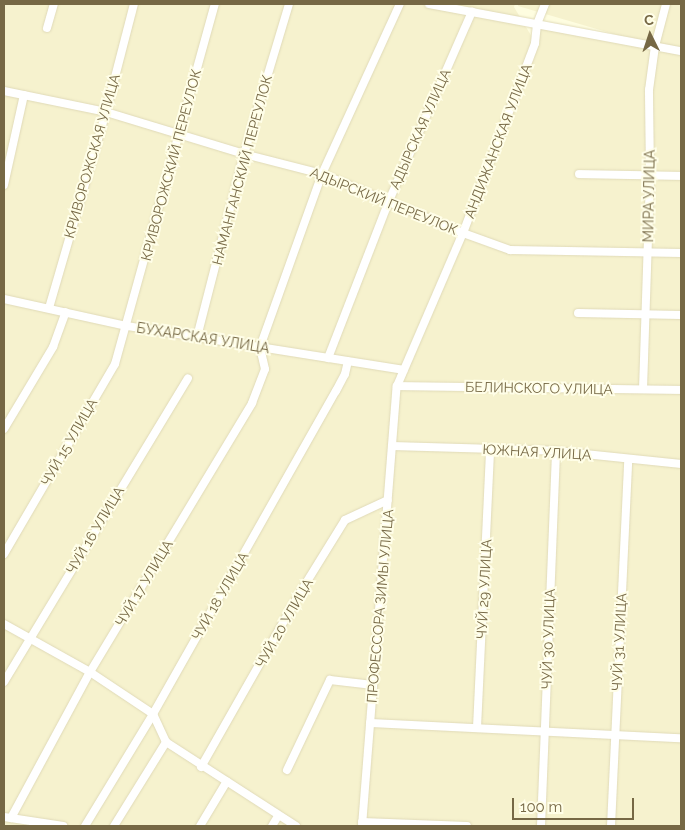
<!DOCTYPE html>
<meta charset="utf-8">
<style>
body{margin:0}
#map{position:relative;width:685px;height:830px;overflow:hidden;background:#fefde0;font-family:Raleway,sans-serif}
div>[style]{position:absolute}
.residential>*{inset:0;background:#f6f2ce}
.roads{filter:drop-shadow(0 0 1px #e0dab8) drop-shadow(0 0 1px #e0dab8)}
.minor>*{height:8px;margin:-4px;padding:0 4px;transform-origin:4px;border-radius:4px;background:#fff}
span{translate:-50% -50%;white-space:nowrap;text-align:center;line-height:1.15;-webkit-text-stroke:4px #fffee8;paint-order:stroke}
.street-label{font-size:14px;color:#766845}
.frame{position:absolute;inset:0;border:5px solid #766845;pointer-events:none}
.north{position:absolute;left:625px;top:10px;width:50px;height:50px;-webkit-text-stroke:4px #fffee8;paint-order:stroke;rotate:356deg;font-size:14px;font-weight:700;line-height:20px;text-align:center;color:#766845}
.north::after{content:'';display:block;margin:auto;width:18px;height:22px;background:#766845;clip-path:polygon(50% 0,100% 100%,50% 72%,0 100%)}
.scale{position:absolute;left:512px;top:798px;width:122px;height:22px;box-sizing:border-box;border:2px solid #766845;border-top:0;padding-left:6px;font-size:15px;line-height:18px;white-space:nowrap;color:#766845;-webkit-text-stroke:4px #fffee8;paint-order:stroke}
</style>
<div id="map">
<div class="residential">
<i style="clip-path:polygon(4px 4px,515px 4px,514px 7px,535px 42px,537px 24px,648px 44px,518px 6px,518px 4px,681px 4px,681px 826px,4px 826px)"></i>
</div>
<div class="roads">
<div class="minor">
<i style="left:429px;top:4px;width:256px;rotate:10.6deg"></i>
<i style="left:47px;top:28px;width:25px;rotate:-74deg"></i>
<i style="left:4px;top:91px;width:104px;rotate:11.6deg"></i>
<i style="left:106px;top:112px;width:144px;rotate:16.9deg"></i>
<i style="left:244px;top:154px;width:81px;rotate:14.4deg"></i>
<i style="left:322px;top:174px;width:153px;rotate:22.7deg"></i>
<i style="left:463px;top:233px;width:50px;rotate:19.9deg"></i>
<i style="left:510px;top:250px;width:171px;rotate:1deg"></i>
<i style="left:579px;top:174px;width:102px;rotate:1.1deg"></i>
<i style="left:4px;top:185px;width:92px;rotate:-77.5deg"></i>
<i style="left:4px;top:299px;width:126px;rotate:12.4deg"></i>
<i style="left:127px;top:326px;width:280px;rotate:9deg"></i>
<i style="left:49px;top:308px;width:204px;rotate:-73.8deg"></i>
<i style="left:106px;top:112px;width:112px;rotate:-75.5deg"></i>
<i style="left:578px;top:313px;width:103px;rotate:1.1deg"></i>
<i style="left:197px;top:337px;width:189px;rotate:-75.6deg"></i>
<i style="left:244px;top:154px;width:157px;rotate:-73.3deg"></i>
<i style="left:328px;top:358px;width:166px;rotate:-68.8deg"></i>
<i style="left:388px;top:203px;width:209px;rotate:-66.3deg"></i>
<i style="left:397px;top:386px;width:284px;rotate:0.8deg"></i>
<i style="left:643px;top:389px;width:213px;rotate:-88.1deg"></i>
<i style="left:650px;top:176px;width:86px;rotate:-90.7deg"></i>
<i style="left:649px;top:90px;width:44px;rotate:-82.2deg"></i>
<i style="left:655px;top:46px;width:43px;rotate:-75.3deg"></i>
<i style="left:4px;top:429px;width:96px;rotate:-59.1deg"></i>
<i style="left:53px;top:347px;width:37px;rotate:-70deg"></i>
<i style="left:392px;top:446px;width:164px;rotate:1.7deg"></i>
<i style="left:556px;top:451px;width:126px;rotate:5.9deg"></i>
<i style="left:4px;top:554px;width:220px;rotate:-59.7deg"></i>
<i style="left:115px;top:364px;width:374px;rotate:-74.5deg"></i>
<i style="left:4px;top:624px;width:98px;rotate:29.2deg"></i>
<i style="left:90px;top:672px;width:76px;rotate:33.7deg"></i>
<i style="left:153px;top:714px;width:31px;rotate:65deg"></i>
<i style="left:166px;top:742px;width:155px;rotate:32.9deg"></i>
<i style="left:4px;top:682px;width:355px;rotate:-58.8deg"></i>
<i style="left:370px;top:723px;width:311px;rotate:2.8deg"></i>
<i style="left:477px;top:728px;width:278px;rotate:-87.3deg"></i>
<i style="left:201px;top:767px;width:197px;rotate:-60.4deg"></i>
<i style="left:298px;top:596px;width:89px;rotate:-58.3deg"></i>
<i style="left:345px;top:520px;width:47px;rotate:-24.9deg"></i>
<i style="left:287px;top:770px;width:100px;rotate:-64.5deg"></i>
<i style="left:330px;top:680px;width:43px;rotate:6.6deg"></i>
<i style="left:4px;top:817px;width:60px;rotate:8.7deg"></i>
<i style="left:11px;top:818px;width:166px;rotate:-61.6deg"></i>
<i style="left:90px;top:672px;width:314px;rotate:-58.9deg"></i>
<i style="left:252px;top:403px;width:36px;rotate:-69deg"></i>
<i style="left:265px;top:369px;width:23px;rotate:-103deg"></i>
<i style="left:260px;top:347px;width:184px;rotate:-70.3deg"></i>
<i style="left:322px;top:174px;width:187px;rotate:-65.4deg"></i>
<i style="left:362px;top:822px;width:105px;rotate:2.2deg"></i>
<i style="left:85px;top:826px;width:131px;rotate:-58.7deg"></i>
<i style="left:153px;top:714px;width:371px;rotate:-60.5deg"></i>
<i style="left:336px;top:391px;width:19px;rotate:-62deg"></i>
<i style="left:345px;top:374px;width:13px;rotate:-77deg"></i>
<i style="left:114px;top:826px;width:99px;rotate:-58.2deg"></i>
<i style="left:200px;top:826px;width:52px;rotate:-59deg"></i>
<i style="left:272px;top:826px;width:12px;rotate:-59deg"></i>
<i style="left:362px;top:826px;width:441px;rotate:-85.5deg"></i>
<i style="left:397px;top:386px;width:167px;rotate:-66.7deg"></i>
<i style="left:463px;top:233px;width:203px;rotate:-69.2deg"></i>
<i style="left:535px;top:43px;width:19px;rotate:-84deg"></i>
<i style="left:537px;top:24px;width:22px;rotate:-68deg"></i>
<i style="left:541px;top:826px;width:375px;rotate:-87.7deg"></i>
<i style="left:611px;top:826px;width:367px;rotate:-87.3deg"></i>
</div>
</div>
<div class="street-label">
<span style="left:420px;top:129px;rotate:-66deg">АДЫРСКАЯ УЛИЦА</span>
<span style="left:498px;top:141px;rotate:-69deg">АНДИЖАНСКАЯ УЛИЦА</span>
<span style="left:92px;top:156px;rotate:-74deg">КРИВОРОЖСКАЯ УЛИЦА</span>
<span style="left:171px;top:165px;rotate:-75deg">КРИВОРОЖСКИЙ ПЕРЕУЛОК</span>
<span style="left:242px;top:170px;rotate:-75deg">НАМАНГАНСКИЙ ПЕРЕУЛОК</span>
<span style="left:649px;top:196px;rotate:-89deg">МИРА УЛИЦА</span>
<span style="left:384px;top:201px;rotate:22deg">АДЫРСКИЙ ПЕРЕУЛОК</span>
<span style="left:203px;top:338px;rotate:9deg">БУХАРСКАЯ УЛИЦА</span>
<span style="left:539px;top:388px;rotate:1deg">БЕЛИНСКОГО УЛИЦА</span>
<span style="left:69px;top:442px;rotate:-60deg">ЧУЙ 15 УЛИЦА</span>
<span style="left:537px;top:452px;rotate:3deg">ЮЖНАЯ УЛИЦА</span>
<span style="left:95px;top:530px;rotate:-59deg">ЧУЙ 16 УЛИЦА</span>
<span style="left:144px;top:583px;rotate:-59deg">ЧУЙ 17 УЛИЦА</span>
<span style="left:484px;top:589px;rotate:-87deg">ЧУЙ 29 УЛИЦА</span>
<span style="left:220px;top:596px;rotate:-60deg">ЧУЙ 18 УЛИЦА</span>
<span style="left:380px;top:606px;rotate:-85deg">ПРОФЕССОРА ЗИМЫ УЛИЦА</span>
<span style="left:284px;top:623px;rotate:-60deg">ЧУЙ 20 УЛИЦА</span>
<span style="left:548px;top:639px;rotate:-88deg">ЧУЙ 30 УЛИЦА</span>
<span style="left:619px;top:642px;rotate:-87deg">ЧУЙ 31 УЛИЦА</span>
</div>
<div class="frame"></div>
<div class="north">С</div>
<div class="scale">100 m</div>
</div>
